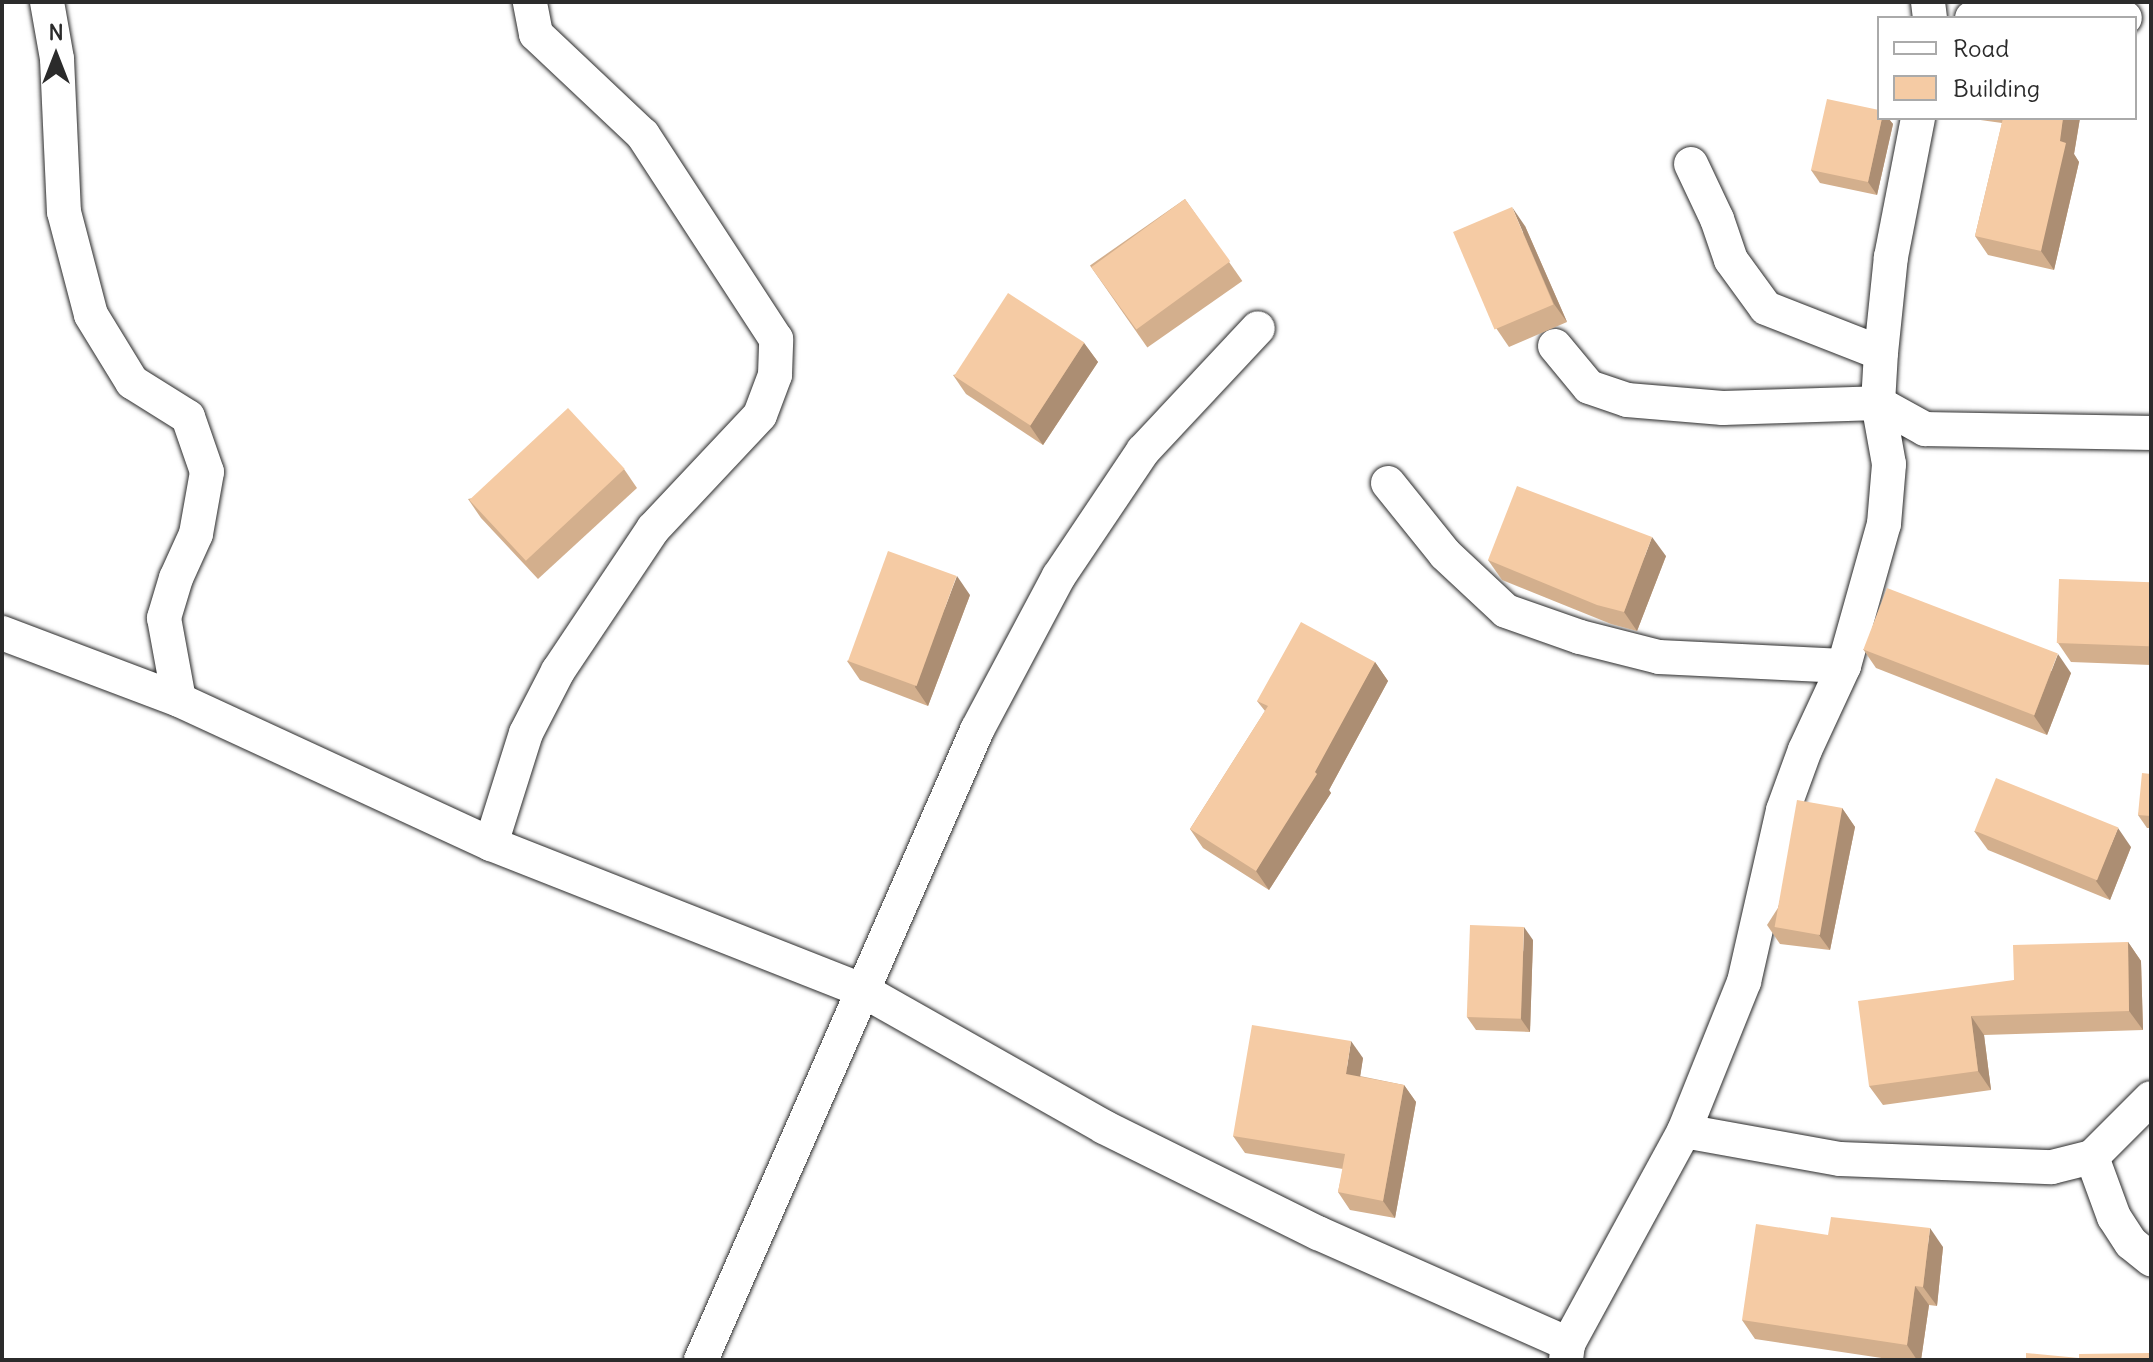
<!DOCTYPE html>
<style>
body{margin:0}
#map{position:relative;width:2153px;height:1362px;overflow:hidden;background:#fff;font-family:Delius,sans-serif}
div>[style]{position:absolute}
.roads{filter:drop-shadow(0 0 2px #2b2b2b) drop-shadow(0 0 2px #2b2b2b)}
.minor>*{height:34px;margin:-17px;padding:0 17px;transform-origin:17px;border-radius:17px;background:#fff}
.wall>*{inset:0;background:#d3af8d;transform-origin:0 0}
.shaded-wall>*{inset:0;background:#ac8e73}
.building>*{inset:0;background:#f5cba4;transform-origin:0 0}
span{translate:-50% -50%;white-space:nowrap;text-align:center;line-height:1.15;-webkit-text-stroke:7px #fff;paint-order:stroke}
.frame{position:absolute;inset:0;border:4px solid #2b2b2b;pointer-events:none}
.legend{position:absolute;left:1877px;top:16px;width:260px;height:104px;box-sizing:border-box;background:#fff;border:2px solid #aaa;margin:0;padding:10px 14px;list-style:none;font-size:24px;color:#2b2b2b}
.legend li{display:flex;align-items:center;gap:16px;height:40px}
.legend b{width:40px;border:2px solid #aaa}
.north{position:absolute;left:16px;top:16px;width:80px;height:80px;-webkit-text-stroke:6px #fff;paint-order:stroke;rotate:0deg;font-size:22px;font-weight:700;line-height:32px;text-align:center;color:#2b2b2b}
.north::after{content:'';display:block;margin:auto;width:28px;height:36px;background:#2b2b2b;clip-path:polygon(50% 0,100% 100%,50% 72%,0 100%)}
</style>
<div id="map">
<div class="roads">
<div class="minor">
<i style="left:47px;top:2px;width:58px;rotate:80deg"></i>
<i style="left:57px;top:59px;width:153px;rotate:87.4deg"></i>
<i style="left:64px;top:212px;width:106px;rotate:75.3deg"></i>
<i style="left:91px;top:315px;width:79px;rotate:58.5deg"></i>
<i style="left:132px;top:382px;width:66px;rotate:32deg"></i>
<i style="left:188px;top:417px;width:58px;rotate:70.9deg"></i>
<i style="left:207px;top:472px;width:63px;rotate:100.1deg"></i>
<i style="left:196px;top:534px;width:48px;rotate:114.4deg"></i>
<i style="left:176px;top:578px;width:42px;rotate:106.7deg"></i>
<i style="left:164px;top:618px;width:83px;rotate:79.6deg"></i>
<i style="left:1928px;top:2px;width:16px;rotate:83deg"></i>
<i style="left:2021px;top:2px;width:105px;rotate:8.7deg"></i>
<i style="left:1972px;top:18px;width:39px;rotate:-24deg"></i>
<i style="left:1691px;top:164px;width:61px;rotate:64.7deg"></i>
<i style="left:1717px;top:219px;width:43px;rotate:71.1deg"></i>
<i style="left:1731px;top:260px;width:59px;rotate:53.9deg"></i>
<i style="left:1766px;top:308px;width:123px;rotate:21.4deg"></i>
<i style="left:1555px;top:346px;width:53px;rotate:50.3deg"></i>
<i style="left:1589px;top:387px;width:40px;rotate:18.9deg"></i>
<i style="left:1627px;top:400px;width:96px;rotate:4.8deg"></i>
<i style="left:1723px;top:408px;width:155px;rotate:-1.8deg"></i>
<i style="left:1878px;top:403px;width:54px;rotate:29deg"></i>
<i style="left:1925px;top:429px;width:226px;rotate:1deg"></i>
<i style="left:1388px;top:483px;width:91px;rotate:51.2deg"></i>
<i style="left:1445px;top:554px;width:83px;rotate:43.1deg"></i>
<i style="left:1506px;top:611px;width:78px;rotate:19.4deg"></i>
<i style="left:1580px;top:637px;width:81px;rotate:14.2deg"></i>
<i style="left:1659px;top:657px;width:185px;rotate:2.8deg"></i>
<i style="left:2px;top:633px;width:189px;rotate:20.7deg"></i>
<i style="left:179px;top:700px;width:344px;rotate:24.8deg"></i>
<i style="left:491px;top:844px;width:399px;rotate:21.5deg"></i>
<i style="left:862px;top:990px;width:278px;rotate:29.5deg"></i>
<i style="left:1104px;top:1127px;width:239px;rotate:26.4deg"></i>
<i style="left:1318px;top:1233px;width:274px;rotate:23.9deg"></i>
<i style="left:491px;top:844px;width:116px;rotate:-72.5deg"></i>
<i style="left:526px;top:733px;width:70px;rotate:-62.7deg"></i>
<i style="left:558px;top:671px;width:171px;rotate:-56.2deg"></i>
<i style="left:653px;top:529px;width:156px;rotate:-46.8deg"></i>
<i style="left:760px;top:415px;width:43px;rotate:-69.4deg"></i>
<i style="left:775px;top:375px;width:36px;rotate:-88deg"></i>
<i style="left:776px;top:339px;width:244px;rotate:-123.1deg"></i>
<i style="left:643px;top:135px;width:147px;rotate:-136.7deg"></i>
<i style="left:536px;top:34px;width:33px;rotate:-101deg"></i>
<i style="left:1684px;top:1131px;width:161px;rotate:-68.1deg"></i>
<i style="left:1744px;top:982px;width:176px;rotate:-77.2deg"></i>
<i style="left:1783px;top:810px;width:64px;rotate:-69.9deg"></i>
<i style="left:1805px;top:750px;width:93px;rotate:-65.1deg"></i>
<i style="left:1844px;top:666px;width:148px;rotate:-74.3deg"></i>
<i style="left:1884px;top:524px;width:60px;rotate:-85.2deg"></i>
<i style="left:1889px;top:464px;width:62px;rotate:-100.2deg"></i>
<i style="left:1878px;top:403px;width:50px;rotate:-86.6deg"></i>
<i style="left:1881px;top:353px;width:97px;rotate:-84.1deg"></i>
<i style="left:1891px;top:257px;width:142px;rotate:-79deg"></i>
<i style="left:2092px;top:1157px;width:64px;rotate:69.9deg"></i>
<i style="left:2114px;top:1217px;width:31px;rotate:57deg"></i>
<i style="left:2131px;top:1243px;width:26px;rotate:39deg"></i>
<i style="left:701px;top:1360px;width:688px;rotate:-66.34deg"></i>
<i style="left:977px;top:730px;width:174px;rotate:-62deg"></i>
<i style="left:1059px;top:576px;width:151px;rotate:-56.1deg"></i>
<i style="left:1143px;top:451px;width:168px;rotate:-46.9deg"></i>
<i style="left:1566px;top:1360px;width:16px;rotate:-83deg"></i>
<i style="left:1568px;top:1344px;width:243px;rotate:-61.4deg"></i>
<i style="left:1684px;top:1131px;width:158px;rotate:10.2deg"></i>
<i style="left:1840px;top:1159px;width:212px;rotate:2.2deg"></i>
<i style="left:2052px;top:1167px;width:41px;rotate:-14deg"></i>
<i style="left:2092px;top:1157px;width:83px;rotate:-45deg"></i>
</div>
</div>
<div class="wall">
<i style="clip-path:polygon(1879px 118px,1888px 118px,1893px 124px,1877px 195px,1820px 183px,1811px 170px)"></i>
<i style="clip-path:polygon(1966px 118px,2080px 118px,2074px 154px,2079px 162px,2054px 270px,1988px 255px,1975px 236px,2002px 123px)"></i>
<i style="left:1185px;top:199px;width:100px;height:116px;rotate:55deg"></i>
<i style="clip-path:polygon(1525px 226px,1567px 322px,1509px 347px,1496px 328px)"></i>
<i style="clip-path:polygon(1084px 343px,1098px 362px,1043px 445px,966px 394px,953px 375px)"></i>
<i style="clip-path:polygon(624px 469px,637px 488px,538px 579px,481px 518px,468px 499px)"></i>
<i style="clip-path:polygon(1666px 556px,1637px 631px,1611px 624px,1502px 580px,1488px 560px)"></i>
<i style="clip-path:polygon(2151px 582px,2151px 665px,2071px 662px,2058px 643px)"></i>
<i style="clip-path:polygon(970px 595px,928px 706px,860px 680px,847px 661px)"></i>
<i style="clip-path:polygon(1863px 649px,2071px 673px,2047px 735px,1876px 668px)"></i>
<i style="clip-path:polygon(1375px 662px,1388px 681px,1329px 790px,1331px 793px,1269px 890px,1203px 848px,1190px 829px,1265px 711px,1257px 701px)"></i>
<i style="clip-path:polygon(2151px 774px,2151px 828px,2147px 828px,2138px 815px)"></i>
<i style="clip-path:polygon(1842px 808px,1855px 827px,1830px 950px,1780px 944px,1767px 925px)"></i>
<i style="clip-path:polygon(1974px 831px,2131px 847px,2110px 900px,1988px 850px)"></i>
<i style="clip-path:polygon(1533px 940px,1530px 1032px,1476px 1030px,1467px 1017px)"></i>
<i style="clip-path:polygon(2128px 942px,2141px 961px,2143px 1030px,1984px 1035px,1991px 1090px,1883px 1105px,1869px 1086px,2014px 980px)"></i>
<i style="clip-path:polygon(1363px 1058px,1360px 1076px,1404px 1085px,1416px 1102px,1395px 1218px,1350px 1210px,1338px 1192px,1343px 1169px,1245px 1153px,1233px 1136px)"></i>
<i style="clip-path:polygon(1828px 1235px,1943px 1247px,1937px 1306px,1929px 1305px,1921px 1360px,1895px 1360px,1755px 1339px,1742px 1320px)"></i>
</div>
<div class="shaded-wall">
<i style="clip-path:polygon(1882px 118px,1888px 118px,1893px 124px,1877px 195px,1868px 182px)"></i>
<i style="clip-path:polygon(2063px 118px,2080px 118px,2074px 154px,2079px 162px,2054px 270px,2041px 251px)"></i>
<i style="clip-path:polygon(1512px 207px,1525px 226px,1567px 322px,1554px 304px)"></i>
<i style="clip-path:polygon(1084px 343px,1098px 362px,1043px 445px,1030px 426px)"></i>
<i style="clip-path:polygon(1652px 537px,1666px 556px,1637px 631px,1624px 612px)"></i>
<i style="clip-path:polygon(957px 576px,970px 595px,928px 706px,915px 687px)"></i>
<i style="clip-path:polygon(2058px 654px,2071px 673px,2047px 735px,2034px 716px)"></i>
<i style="clip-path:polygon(1375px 662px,1388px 681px,1329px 790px,1331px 793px,1269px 890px,1256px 871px)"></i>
<i style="clip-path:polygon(1842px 808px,1855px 827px,1830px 950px,1816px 931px)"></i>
<i style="clip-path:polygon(2118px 828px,2131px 847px,2110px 900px,2096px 881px)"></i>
<i style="clip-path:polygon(1524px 927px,1533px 940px,1530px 1032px,1521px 1019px)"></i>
<i style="clip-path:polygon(2128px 942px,2141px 961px,2143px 1030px,2129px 1011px)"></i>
<i style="clip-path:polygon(1971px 1016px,1984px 1035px,1991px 1090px,1978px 1071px)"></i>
<i style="clip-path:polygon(1351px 1041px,1363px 1058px,1358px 1091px,1346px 1074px)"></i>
<i style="clip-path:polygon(1404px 1085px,1416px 1102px,1395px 1218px,1383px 1201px)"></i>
<i style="clip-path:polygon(1930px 1228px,1943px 1247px,1937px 1306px,1923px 1287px)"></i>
<i style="clip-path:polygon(1915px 1286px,1929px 1305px,1921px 1360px,1917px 1360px,1907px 1345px)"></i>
</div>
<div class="building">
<i style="clip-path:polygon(1827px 99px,1879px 110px,1879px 118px,1882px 118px,1868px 182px,1811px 170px)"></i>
<i style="clip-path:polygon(2003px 118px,2063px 118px,2060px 141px,2066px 143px,2041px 251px,1975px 236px)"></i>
<i style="left:1185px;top:199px;width:77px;height:116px;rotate:54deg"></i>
<i style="left:1512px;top:207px;width:106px;height:64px;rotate:67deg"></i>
<i style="left:1008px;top:293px;width:91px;height:99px;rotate:33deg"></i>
<i style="left:568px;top:408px;width:83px;height:135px;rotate:47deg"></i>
<i style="clip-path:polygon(1517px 486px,1652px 537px,1624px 612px,1597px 605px,1488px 560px)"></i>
<i style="left:888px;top:551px;width:73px;height:117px;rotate:20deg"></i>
<i style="left:2059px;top:579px;width:92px;height:64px;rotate:2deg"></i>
<i style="left:1887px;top:588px;width:183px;height:66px;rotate:21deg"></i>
<i style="clip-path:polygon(1301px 622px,1375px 662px,1315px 772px,1317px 774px,1256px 871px,1190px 829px,1268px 706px,1257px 701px)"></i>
<i style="clip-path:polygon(2142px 773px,2151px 774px,2151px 816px,2138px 815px)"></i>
<i style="left:1996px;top:778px;width:132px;height:57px;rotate:22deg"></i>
<i style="left:1797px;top:800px;width:46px;height:129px;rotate:10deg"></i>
<i style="left:1470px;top:925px;width:54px;height:92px;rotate:2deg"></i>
<i style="clip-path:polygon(2128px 942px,2129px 1011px,1971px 1016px,1978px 1071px,1869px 1086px,1858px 1001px,2014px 980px,2013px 945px)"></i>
<i style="clip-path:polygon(1252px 1025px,1351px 1041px,1346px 1074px,1404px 1085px,1383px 1201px,1338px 1192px,1345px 1154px,1233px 1136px)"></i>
<i style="clip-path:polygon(1831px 1217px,1930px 1228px,1923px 1287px,1915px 1286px,1907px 1345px,1742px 1320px,1756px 1224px,1828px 1235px)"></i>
<i style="clip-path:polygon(2026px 1353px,2079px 1358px,2079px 1354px,2151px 1353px,2151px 1360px,2026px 1360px)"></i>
</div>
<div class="frame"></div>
<ul class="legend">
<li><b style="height:10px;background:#fff"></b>Road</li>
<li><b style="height:22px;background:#f5cba4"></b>Building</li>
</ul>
<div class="north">N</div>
</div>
